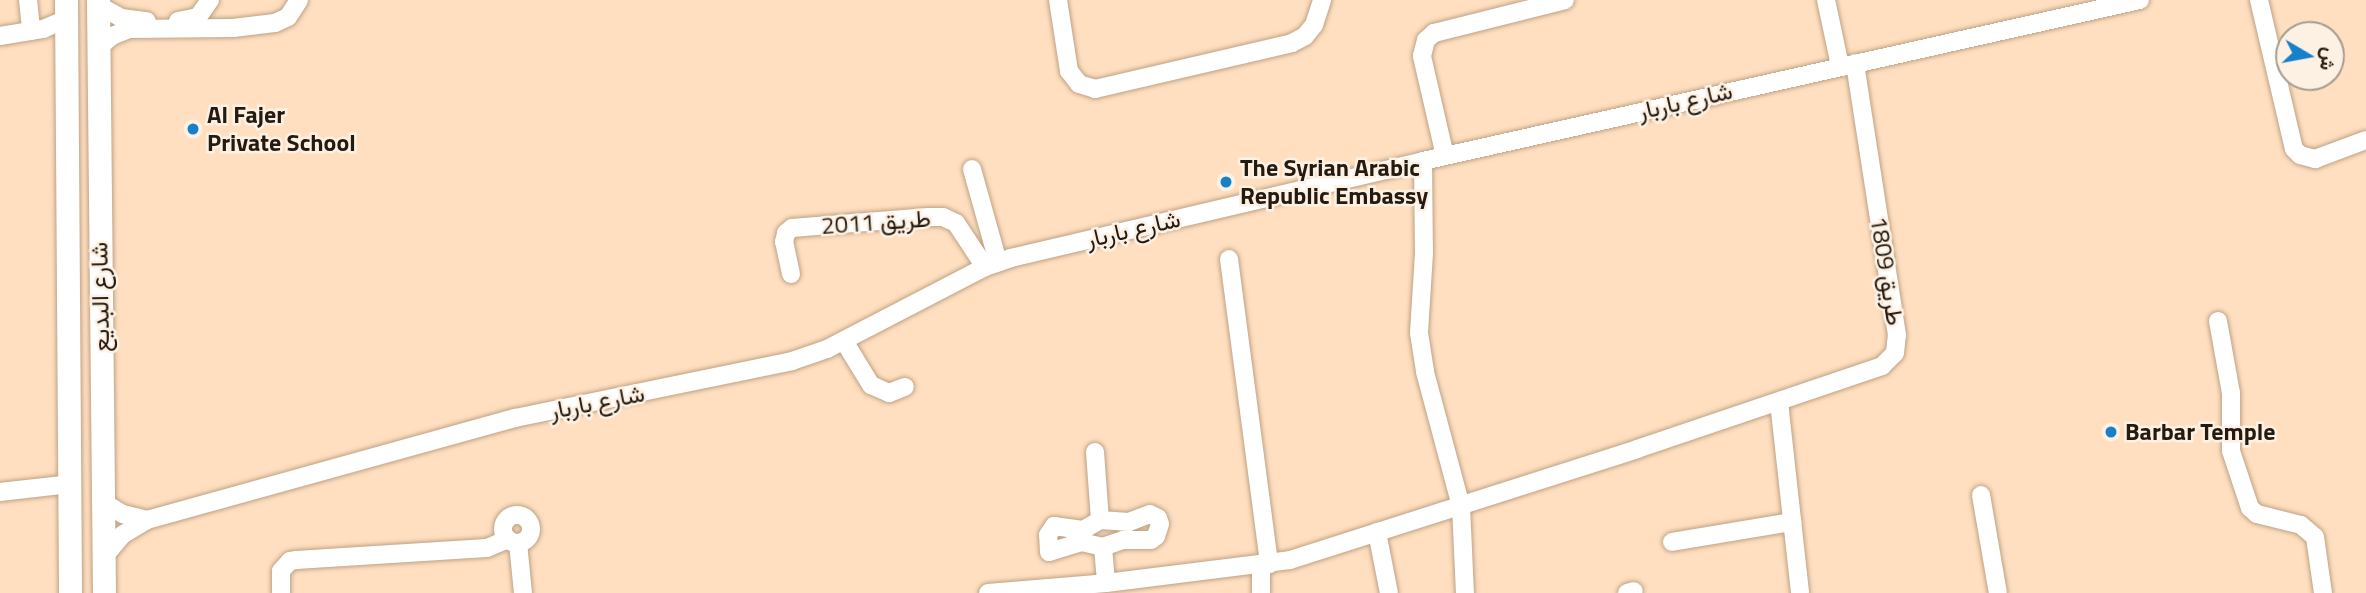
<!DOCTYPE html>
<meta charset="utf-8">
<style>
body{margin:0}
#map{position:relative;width:2366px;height:593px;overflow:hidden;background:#ffdfc0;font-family:"Titillium Web",Vazirmatn,sans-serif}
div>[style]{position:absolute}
.roads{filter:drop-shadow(0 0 2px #bfa284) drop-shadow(0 0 2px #bfa284)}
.minor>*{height:18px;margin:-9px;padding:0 9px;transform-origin:9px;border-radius:9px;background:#fff}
.minor>.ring{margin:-9px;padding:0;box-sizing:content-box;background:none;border:18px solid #fff;border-radius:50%}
.major>*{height:23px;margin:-11.5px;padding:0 11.5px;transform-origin:11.5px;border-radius:11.5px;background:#fff}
.dots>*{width:19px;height:19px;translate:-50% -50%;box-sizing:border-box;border:4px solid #fdf1e4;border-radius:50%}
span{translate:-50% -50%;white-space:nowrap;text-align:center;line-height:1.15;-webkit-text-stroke:5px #fdf1e4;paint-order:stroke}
.street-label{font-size:24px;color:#251a0f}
.poi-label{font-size:24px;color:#251a0f;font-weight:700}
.left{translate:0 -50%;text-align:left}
.north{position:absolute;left:2275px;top:21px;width:70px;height:70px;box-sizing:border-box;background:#fdf1e4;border:2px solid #a79b8f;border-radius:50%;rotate:100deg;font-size:19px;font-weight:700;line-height:28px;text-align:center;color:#251a0f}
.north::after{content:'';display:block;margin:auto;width:24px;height:32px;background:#1780ca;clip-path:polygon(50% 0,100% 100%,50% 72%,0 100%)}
</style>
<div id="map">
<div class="roads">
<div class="minor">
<i style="left:28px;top:0;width:31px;rotate:84deg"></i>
<i style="left:1058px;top:0;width:72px;rotate:81.2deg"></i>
<i style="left:1069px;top:71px;width:16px;rotate:52deg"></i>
<i style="left:1079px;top:84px;width:17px;rotate:17deg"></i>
<i style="left:1095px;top:89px;width:202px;rotate:-13.1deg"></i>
<i style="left:1292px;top:43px;width:15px;rotate:-28deg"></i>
<i style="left:1305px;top:36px;width:14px;rotate:-51deg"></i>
<i style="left:1314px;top:25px;width:26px;rotate:-72deg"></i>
<i style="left:1826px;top:0;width:67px;rotate:78deg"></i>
<i style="left:2259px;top:0;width:153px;rotate:76.8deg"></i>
<i style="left:2294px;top:149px;width:8px;rotate:45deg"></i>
<i style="left:2300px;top:155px;width:16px;rotate:15deg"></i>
<i style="left:2315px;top:159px;width:54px;rotate:-20.4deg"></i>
<i style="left:98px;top:5px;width:26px;rotate:29deg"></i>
<i style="left:121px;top:18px;width:26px;rotate:7deg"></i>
<i style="left:178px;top:21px;width:20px;rotate:-11deg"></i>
<i style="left:198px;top:17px;width:21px;rotate:-55deg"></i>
<i style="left:0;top:36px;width:44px;rotate:-9.2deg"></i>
<i style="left:43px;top:29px;width:25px;rotate:-23deg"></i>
<i style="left:98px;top:48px;width:18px;rotate:-41deg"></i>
<i style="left:112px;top:36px;width:18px;rotate:-22deg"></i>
<i style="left:129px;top:29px;width:104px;rotate:-0.6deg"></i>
<i style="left:233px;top:28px;width:42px;rotate:-6.8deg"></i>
<i style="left:275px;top:23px;width:14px;rotate:-25deg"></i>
<i style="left:288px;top:17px;width:20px;rotate:-57deg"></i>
<i style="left:1445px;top:156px;width:103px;rotate:-103deg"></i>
<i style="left:1422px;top:56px;width:16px;rotate:-76deg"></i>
<i style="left:1426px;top:40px;width:11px;rotate:-41deg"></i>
<i style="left:1434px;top:33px;width:135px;rotate:-14.1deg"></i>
<i style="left:1423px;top:161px;width:92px;rotate:89.4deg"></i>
<i style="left:1424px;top:253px;width:80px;rotate:93.6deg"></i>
<i style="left:1419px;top:333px;width:39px;rotate:81deg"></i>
<i style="left:1425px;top:372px;width:139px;rotate:75deg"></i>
<i style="left:1461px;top:506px;width:87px;rotate:87.4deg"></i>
<i style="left:972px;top:169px;width:97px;rotate:74.4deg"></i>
<i style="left:1229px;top:259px;width:308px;rotate:82.5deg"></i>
<i style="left:791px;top:274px;width:33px;rotate:-102deg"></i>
<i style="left:784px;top:242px;width:9px;rotate:-77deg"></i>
<i style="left:786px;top:233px;width:8px;rotate:-40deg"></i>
<i style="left:792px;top:228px;width:137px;rotate:-4.6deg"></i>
<i style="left:929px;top:217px;width:14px"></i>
<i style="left:943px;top:217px;width:14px;rotate:25deg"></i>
<i style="left:956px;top:223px;width:53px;rotate:56.6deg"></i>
<i style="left:2218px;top:321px;width:73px;rotate:79.8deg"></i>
<i style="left:2231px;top:393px;width:58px;rotate:90deg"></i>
<i style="left:2231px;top:451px;width:60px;rotate:71.6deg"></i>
<i style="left:2250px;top:508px;width:9px;rotate:41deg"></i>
<i style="left:2257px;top:514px;width:45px;rotate:14deg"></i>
<i style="left:2301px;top:525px;width:18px;rotate:41deg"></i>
<i style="left:2315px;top:537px;width:57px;rotate:81.9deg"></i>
<i style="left:844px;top:341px;width:52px;rotate:58.5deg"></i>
<i style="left:871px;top:385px;width:20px;rotate:24deg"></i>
<i style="left:889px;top:393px;width:17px;rotate:-21deg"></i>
<i style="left:1779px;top:402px;width:192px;rotate:83.7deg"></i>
<i style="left:1095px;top:452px;width:68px;rotate:85.8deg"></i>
<i style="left:0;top:492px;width:70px;rotate:-6.5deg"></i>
<i style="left:1981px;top:495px;width:99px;rotate:80.2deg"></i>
<i style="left:101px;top:501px;width:26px;rotate:31deg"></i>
<i style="left:123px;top:514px;width:25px;rotate:14deg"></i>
<i style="left:1150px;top:514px;width:9px;rotate:27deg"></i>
<i style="left:1158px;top:518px;width:6px;rotate:72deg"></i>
<i style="left:1160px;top:524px;width:13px;rotate:108deg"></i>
<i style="left:1156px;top:536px;width:6px;rotate:141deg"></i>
<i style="left:1151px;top:540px;width:28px;rotate:180deg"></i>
<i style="left:1123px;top:540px;width:21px;rotate:161deg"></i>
<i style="left:1103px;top:547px;width:22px;rotate:-167deg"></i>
<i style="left:1082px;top:542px;width:34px;rotate:163deg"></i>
<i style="left:1049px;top:552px;width:17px;rotate:-93deg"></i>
<i style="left:1048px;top:535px;width:11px;rotate:-56deg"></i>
<i style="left:1054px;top:526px;width:29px;rotate:8deg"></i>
<i style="left:1083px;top:530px;width:20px;rotate:-30deg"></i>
<i style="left:1100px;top:520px;width:29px;rotate:4deg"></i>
<i style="left:1129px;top:522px;width:22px;rotate:-21deg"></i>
<i class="ring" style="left:503px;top:515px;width:10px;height:10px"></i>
<i style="left:1377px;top:532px;width:62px;rotate:78.9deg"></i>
<i style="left:1672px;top:542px;width:122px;rotate:-9.5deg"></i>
<i style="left:518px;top:543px;width:50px;rotate:84.3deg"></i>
<i style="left:1103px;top:547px;width:36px;rotate:85deg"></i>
<i style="left:103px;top:558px;width:30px;rotate:-50deg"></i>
<i style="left:122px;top:535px;width:29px;rotate:-31deg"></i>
<i style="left:147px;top:520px;width:382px;rotate:-15.5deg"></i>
<i style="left:515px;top:418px;width:283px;rotate:-11.6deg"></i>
<i style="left:792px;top:361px;width:37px;rotate:-19deg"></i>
<i style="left:827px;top:349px;width:178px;rotate:-27.4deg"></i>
<i style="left:985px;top:267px;width:28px;rotate:-19deg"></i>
<i style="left:1011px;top:258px;width:423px;rotate:-13.2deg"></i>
<i style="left:1423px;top:161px;width:735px;rotate:-12.66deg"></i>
<i style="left:281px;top:593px;width:22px;rotate:-90deg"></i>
<i style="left:281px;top:571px;width:13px;rotate:-48deg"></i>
<i style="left:290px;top:561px;width:6px;rotate:-9deg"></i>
<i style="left:296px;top:560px;width:191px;rotate:-3.6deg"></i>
<i style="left:487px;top:548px;width:23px;rotate:-23deg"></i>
<i style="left:988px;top:593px;width:118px;rotate:-4.8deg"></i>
<i style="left:1106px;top:583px;width:185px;rotate:-7.1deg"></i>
<i style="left:1290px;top:560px;width:364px;rotate:-17.7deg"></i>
<i style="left:1637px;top:449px;width:259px;rotate:-18.7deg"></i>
<i style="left:1882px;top:366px;width:18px;rotate:-45deg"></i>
<i style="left:1895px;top:353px;width:18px;rotate:-84deg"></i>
<i style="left:1897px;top:335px;width:275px;rotate:-98.8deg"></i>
<i style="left:1261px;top:593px;width:28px;rotate:-90deg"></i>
<i style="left:1627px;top:593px;width:7px;rotate:-16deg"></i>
</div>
<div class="major">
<i style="left:66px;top:0;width:593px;rotate:89.61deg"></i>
<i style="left:98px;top:0;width:593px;rotate:89.42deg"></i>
</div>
</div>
<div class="dots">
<i style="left:193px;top:129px;background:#1780ca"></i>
<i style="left:1226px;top:182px;background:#1780ca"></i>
<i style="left:2111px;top:432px;background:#1780ca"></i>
</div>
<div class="street-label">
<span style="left:1685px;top:101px;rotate:-13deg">شارع باربار</span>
<span style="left:876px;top:222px;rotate:-4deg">طريق 2011</span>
<span style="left:1133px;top:229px;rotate:-13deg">شارع باربار</span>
<span style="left:1887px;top:271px;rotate:81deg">طريق 1809</span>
<span style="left:100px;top:297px;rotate:-91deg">شارع البديع</span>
<span style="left:597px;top:402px;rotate:-11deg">شارع باربار</span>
</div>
<div class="poi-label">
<span class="left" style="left:207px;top:129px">Al Fajer<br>Private School</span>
<span class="left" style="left:1240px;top:182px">The Syrian Arabic<br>Republic Embassy</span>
<span class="left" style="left:2125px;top:432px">Barbar Temple</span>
</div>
<div class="north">ش</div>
</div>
